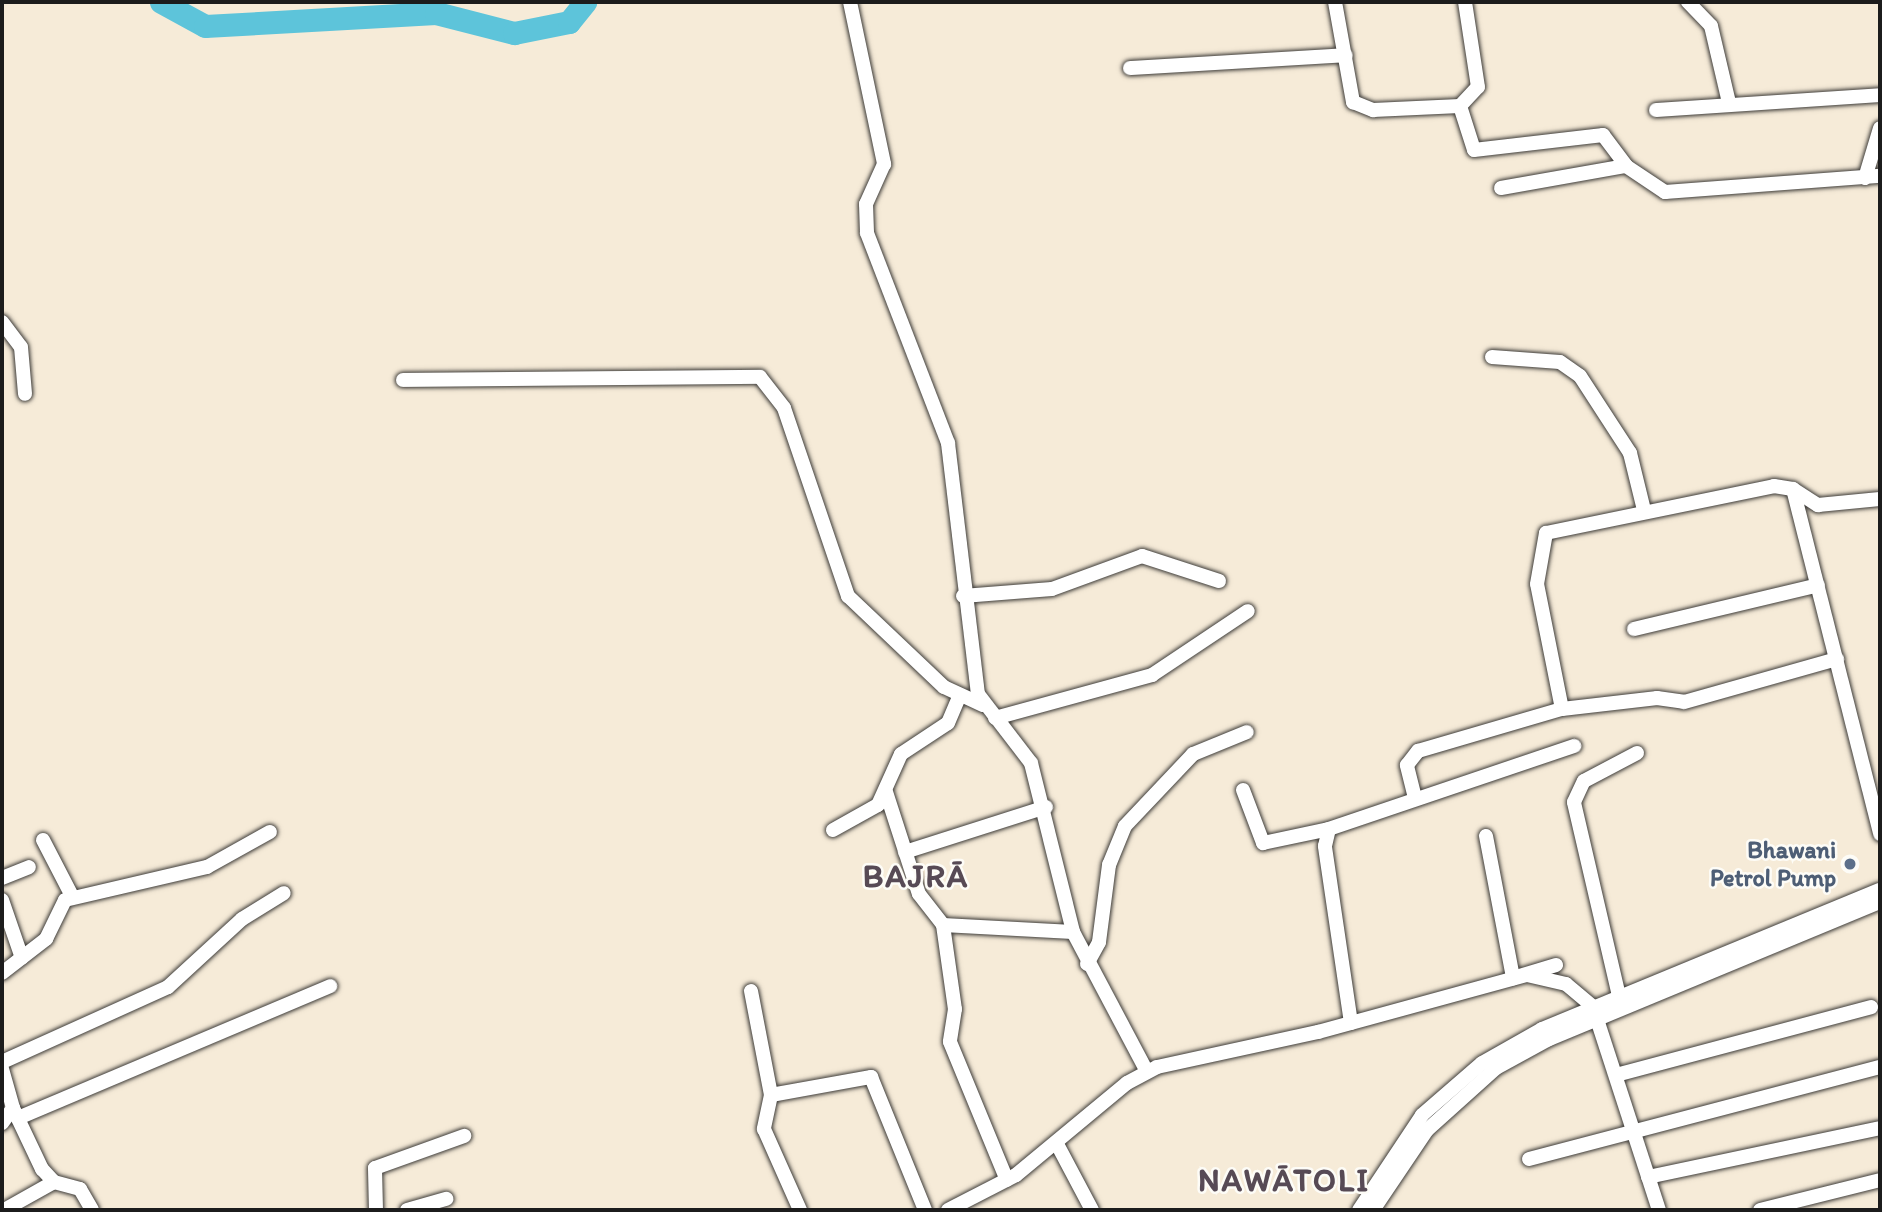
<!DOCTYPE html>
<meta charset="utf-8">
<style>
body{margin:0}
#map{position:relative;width:1882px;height:1212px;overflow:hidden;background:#f6ebd8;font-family:Itim,sans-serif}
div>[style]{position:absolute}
.river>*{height:23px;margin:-11.5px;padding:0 11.5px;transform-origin:11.5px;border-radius:11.5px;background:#5dc4da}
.roads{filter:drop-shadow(0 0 2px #3d3b38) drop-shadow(0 0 2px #3d3b38)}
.minor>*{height:14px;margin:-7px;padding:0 7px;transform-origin:7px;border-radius:7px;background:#fff}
.dots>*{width:19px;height:19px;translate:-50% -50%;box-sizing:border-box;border:4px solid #fdfcf7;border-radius:50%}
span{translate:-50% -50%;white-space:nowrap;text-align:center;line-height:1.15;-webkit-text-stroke:5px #fdfcf7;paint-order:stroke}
.service-label{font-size:24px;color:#4e5e75;font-weight:700}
.right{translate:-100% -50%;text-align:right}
.district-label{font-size:32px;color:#574a55;font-weight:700;letter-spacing:2px}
.frame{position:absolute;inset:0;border:4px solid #1c1c1c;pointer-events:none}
</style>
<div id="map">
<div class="river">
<i style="left:161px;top:2px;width:50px;rotate:28.6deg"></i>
<i style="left:205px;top:26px;width:231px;rotate:-3.2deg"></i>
<i style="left:436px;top:13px;width:81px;rotate:14.4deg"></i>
<i style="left:514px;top:33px;width:56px;rotate:-11.3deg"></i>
<i style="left:569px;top:22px;width:26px;rotate:-51deg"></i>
</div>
<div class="roads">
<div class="minor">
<i style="left:850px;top:2px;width:166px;rotate:78.1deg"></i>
<i style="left:884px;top:164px;width:44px;rotate:114.2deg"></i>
<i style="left:866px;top:204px;width:29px;rotate:88deg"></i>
<i style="left:867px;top:233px;width:225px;rotate:68.9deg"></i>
<i style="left:948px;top:443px;width:253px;rotate:83.2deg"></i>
<i style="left:978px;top:694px;width:87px;rotate:52.5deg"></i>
<i style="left:1031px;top:763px;width:174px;rotate:76deg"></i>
<i style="left:1073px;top:932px;width:158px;rotate:62.1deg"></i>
<i style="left:1335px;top:2px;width:102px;rotate:79.8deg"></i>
<i style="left:1353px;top:102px;width:22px;rotate:22deg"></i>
<i style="left:1373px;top:110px;width:87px;rotate:-2.6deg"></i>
<i style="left:1460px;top:106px;width:46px;rotate:72.3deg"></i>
<i style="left:1474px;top:150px;width:130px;rotate:-6.6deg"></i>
<i style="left:1603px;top:135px;width:39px;rotate:53deg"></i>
<i style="left:1626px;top:166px;width:47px;rotate:33.7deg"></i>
<i style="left:1665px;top:192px;width:216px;rotate:-4.3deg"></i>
<i style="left:1688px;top:2px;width:33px;rotate:46deg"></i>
<i style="left:1711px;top:26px;width:79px;rotate:76.8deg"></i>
<i style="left:1130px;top:68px;width:216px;rotate:-3.4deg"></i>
<i style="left:1460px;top:106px;width:26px;rotate:-47deg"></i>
<i style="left:1478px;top:87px;width:86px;rotate:-98.7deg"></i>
<i style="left:1656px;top:110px;width:225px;rotate:-3.8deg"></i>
<i style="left:1865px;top:178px;width:52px;rotate:-73.3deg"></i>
<i style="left:1501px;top:188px;width:127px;rotate:-10deg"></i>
<i style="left:2px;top:322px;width:31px;rotate:53deg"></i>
<i style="left:21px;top:347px;width:47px;rotate:85.1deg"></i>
<i style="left:1492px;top:357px;width:68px;rotate:4.2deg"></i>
<i style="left:1560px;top:362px;width:24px;rotate:35deg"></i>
<i style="left:1580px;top:376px;width:92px;rotate:57deg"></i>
<i style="left:1630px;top:453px;width:59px;rotate:76.2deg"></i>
<i style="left:403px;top:380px;width:357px;rotate:-0.5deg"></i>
<i style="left:760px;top:377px;width:39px;rotate:52deg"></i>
<i style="left:784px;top:408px;width:199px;rotate:71.2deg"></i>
<i style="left:848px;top:596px;width:132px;rotate:43.5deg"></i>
<i style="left:944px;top:687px;width:43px;rotate:24.8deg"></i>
<i style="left:1793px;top:489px;width:356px;rotate:75.8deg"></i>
<i style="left:963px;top:596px;width:89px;rotate:-4.5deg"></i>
<i style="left:1052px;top:589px;width:96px;rotate:-20.1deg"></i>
<i style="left:1142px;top:556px;width:81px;rotate:18deg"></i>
<i style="left:1634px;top:629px;width:189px;rotate:-13.4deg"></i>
<i style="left:1562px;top:709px;width:127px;rotate:-101.3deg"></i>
<i style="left:1537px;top:584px;width:52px;rotate:-80deg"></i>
<i style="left:1546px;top:533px;width:233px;rotate:-11.6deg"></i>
<i style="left:1774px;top:486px;width:19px;rotate:9deg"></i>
<i style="left:1793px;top:489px;width:30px;rotate:33deg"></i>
<i style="left:1818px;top:505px;width:62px;rotate:-5.5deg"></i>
<i style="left:995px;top:718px;width:163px;rotate:-15.3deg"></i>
<i style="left:1152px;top:675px;width:115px;rotate:-33.7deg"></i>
<i style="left:1243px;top:790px;width:57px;rotate:69.3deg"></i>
<i style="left:1263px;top:843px;width:67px;rotate:-12deg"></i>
<i style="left:886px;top:792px;width:107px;rotate:72.1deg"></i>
<i style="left:919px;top:894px;width:39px;rotate:52deg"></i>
<i style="left:943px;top:925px;width:130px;rotate:3.1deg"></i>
<i style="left:1415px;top:798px;width:34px;rotate:-104deg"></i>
<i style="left:1407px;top:765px;width:18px;rotate:-52deg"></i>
<i style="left:1418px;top:751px;width:150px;rotate:-16.3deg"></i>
<i style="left:1562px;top:709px;width:96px;rotate:-6.6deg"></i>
<i style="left:1657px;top:698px;width:27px;rotate:8deg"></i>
<i style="left:1684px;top:702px;width:159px;rotate:-15.7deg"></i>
<i style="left:833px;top:830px;width:51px;rotate:-29.1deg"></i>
<i style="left:878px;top:805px;width:56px;rotate:-65.7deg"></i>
<i style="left:901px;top:754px;width:56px;rotate:-33.4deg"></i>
<i style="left:948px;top:723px;width:28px;rotate:-67deg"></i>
<i style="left:1486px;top:836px;width:145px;rotate:79.2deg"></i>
<i style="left:1513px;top:978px;width:45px;rotate:-16.8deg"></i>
<i style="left:43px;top:840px;width:63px;rotate:62.6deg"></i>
<i style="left:905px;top:852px;width:148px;rotate:-17.7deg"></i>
<i style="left:2px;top:878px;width:29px;rotate:-22deg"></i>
<i style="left:2px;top:900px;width:61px;rotate:71deg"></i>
<i style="left:943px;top:925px;width:85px;rotate:81.9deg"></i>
<i style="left:955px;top:1009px;width:33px;rotate:99deg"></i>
<i style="left:950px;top:1042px;width:149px;rotate:67.6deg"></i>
<i style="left:1087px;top:964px;width:25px;rotate:-61deg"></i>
<i style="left:1099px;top:942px;width:78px;rotate:-82.6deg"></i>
<i style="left:1109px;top:865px;width:42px;rotate:-67.7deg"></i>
<i style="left:1125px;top:826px;width:99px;rotate:-46.6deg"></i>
<i style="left:1193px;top:754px;width:58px;rotate:-22.2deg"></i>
<i style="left:2px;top:973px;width:56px;rotate:-37.7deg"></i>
<i style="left:46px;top:939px;width:43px;rotate:-64deg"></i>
<i style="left:65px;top:900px;width:146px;rotate:-13.1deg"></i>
<i style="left:207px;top:867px;width:72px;rotate:-29.1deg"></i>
<i style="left:751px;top:991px;width:106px;rotate:79.1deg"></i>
<i style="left:771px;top:1095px;width:102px;rotate:-10.2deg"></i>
<i style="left:871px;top:1077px;width:144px;rotate:67.9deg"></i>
<i style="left:1619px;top:996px;width:199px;rotate:-103.1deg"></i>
<i style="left:1574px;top:802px;width:23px;rotate:-65deg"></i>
<i style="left:1584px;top:781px;width:60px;rotate:-27.8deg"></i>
<i style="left:1351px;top:1023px;width:179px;rotate:-98.4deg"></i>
<i style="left:1325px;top:846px;width:17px;rotate:-77deg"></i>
<i style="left:1329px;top:829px;width:259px;rotate:-18.7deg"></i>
<i style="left:2px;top:1062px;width:182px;rotate:-24.3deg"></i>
<i style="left:168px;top:987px;width:100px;rotate:-42.6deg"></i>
<i style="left:242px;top:919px;width:49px;rotate:-31.8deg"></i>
<i style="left:2px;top:1069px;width:41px;rotate:74.2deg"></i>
<i style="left:13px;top:1108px;width:19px;rotate:126deg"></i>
<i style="left:1616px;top:1075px;width:264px;rotate:-14.9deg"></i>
<i style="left:771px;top:1095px;width:35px;rotate:102deg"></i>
<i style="left:764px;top:1129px;width:89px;rotate:66deg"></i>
<i style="left:13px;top:1108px;width:68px;rotate:64.6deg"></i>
<i style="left:42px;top:1169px;width:18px;rotate:47deg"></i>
<i style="left:54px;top:1182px;width:27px;rotate:15deg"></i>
<i style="left:80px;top:1189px;width:24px;rotate:60deg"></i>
<i style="left:18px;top:1118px;width:339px;rotate:-22.9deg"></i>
<i style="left:1057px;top:1144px;width:75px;rotate:62.1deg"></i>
<i style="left:1529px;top:1159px;width:363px;rotate:-14.7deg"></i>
<i style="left:1648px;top:1177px;width:237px;rotate:-11.9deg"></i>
<i style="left:4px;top:1210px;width:57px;rotate:-29.2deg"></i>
<i style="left:376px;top:1210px;width:42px;rotate:-91.4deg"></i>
<i style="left:375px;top:1168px;width:95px;rotate:-19.8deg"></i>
<i style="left:407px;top:1210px;width:41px;rotate:-15.8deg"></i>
<i style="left:948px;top:1210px;width:76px;rotate:-27.2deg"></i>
<i style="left:1016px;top:1175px;width:144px;rotate:-39.7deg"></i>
<i style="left:1127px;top:1083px;width:34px;rotate:-28deg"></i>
<i style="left:1157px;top:1067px;width:165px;rotate:-12.3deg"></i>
<i style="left:1318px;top:1032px;width:217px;rotate:-15.3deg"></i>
<i style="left:1527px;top:975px;width:40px;rotate:13deg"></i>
<i style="left:1566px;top:984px;width:35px;rotate:40deg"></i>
<i style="left:1593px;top:1007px;width:213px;rotate:72deg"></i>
<i style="left:1359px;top:1210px;width:114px;rotate:-56.4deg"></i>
<i style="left:1422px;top:1115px;width:79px;rotate:-40.9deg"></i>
<i style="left:1482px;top:1063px;width:69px;rotate:-29.5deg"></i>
<i style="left:1542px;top:1029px;width:365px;rotate:-22.4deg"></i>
<i style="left:1373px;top:1210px;width:97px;rotate:-56deg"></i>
<i style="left:1427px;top:1130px;width:93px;rotate:-41.9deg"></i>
<i style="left:1496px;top:1068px;width:60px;rotate:-28.7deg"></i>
<i style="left:1549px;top:1039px;width:358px;rotate:-22.5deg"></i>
<i style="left:1760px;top:1210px;width:124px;rotate:-14deg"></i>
</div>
</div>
<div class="dots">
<i style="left:1850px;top:864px;background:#5c6f8a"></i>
</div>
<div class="service-label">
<span class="right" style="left:1836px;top:864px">Bhawani<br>Petrol Pump</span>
</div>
<div class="district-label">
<span style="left:916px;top:876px">BAJRĀ</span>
<span style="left:1284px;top:1180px">NAWĀTOLI</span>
</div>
<div class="frame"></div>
</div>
